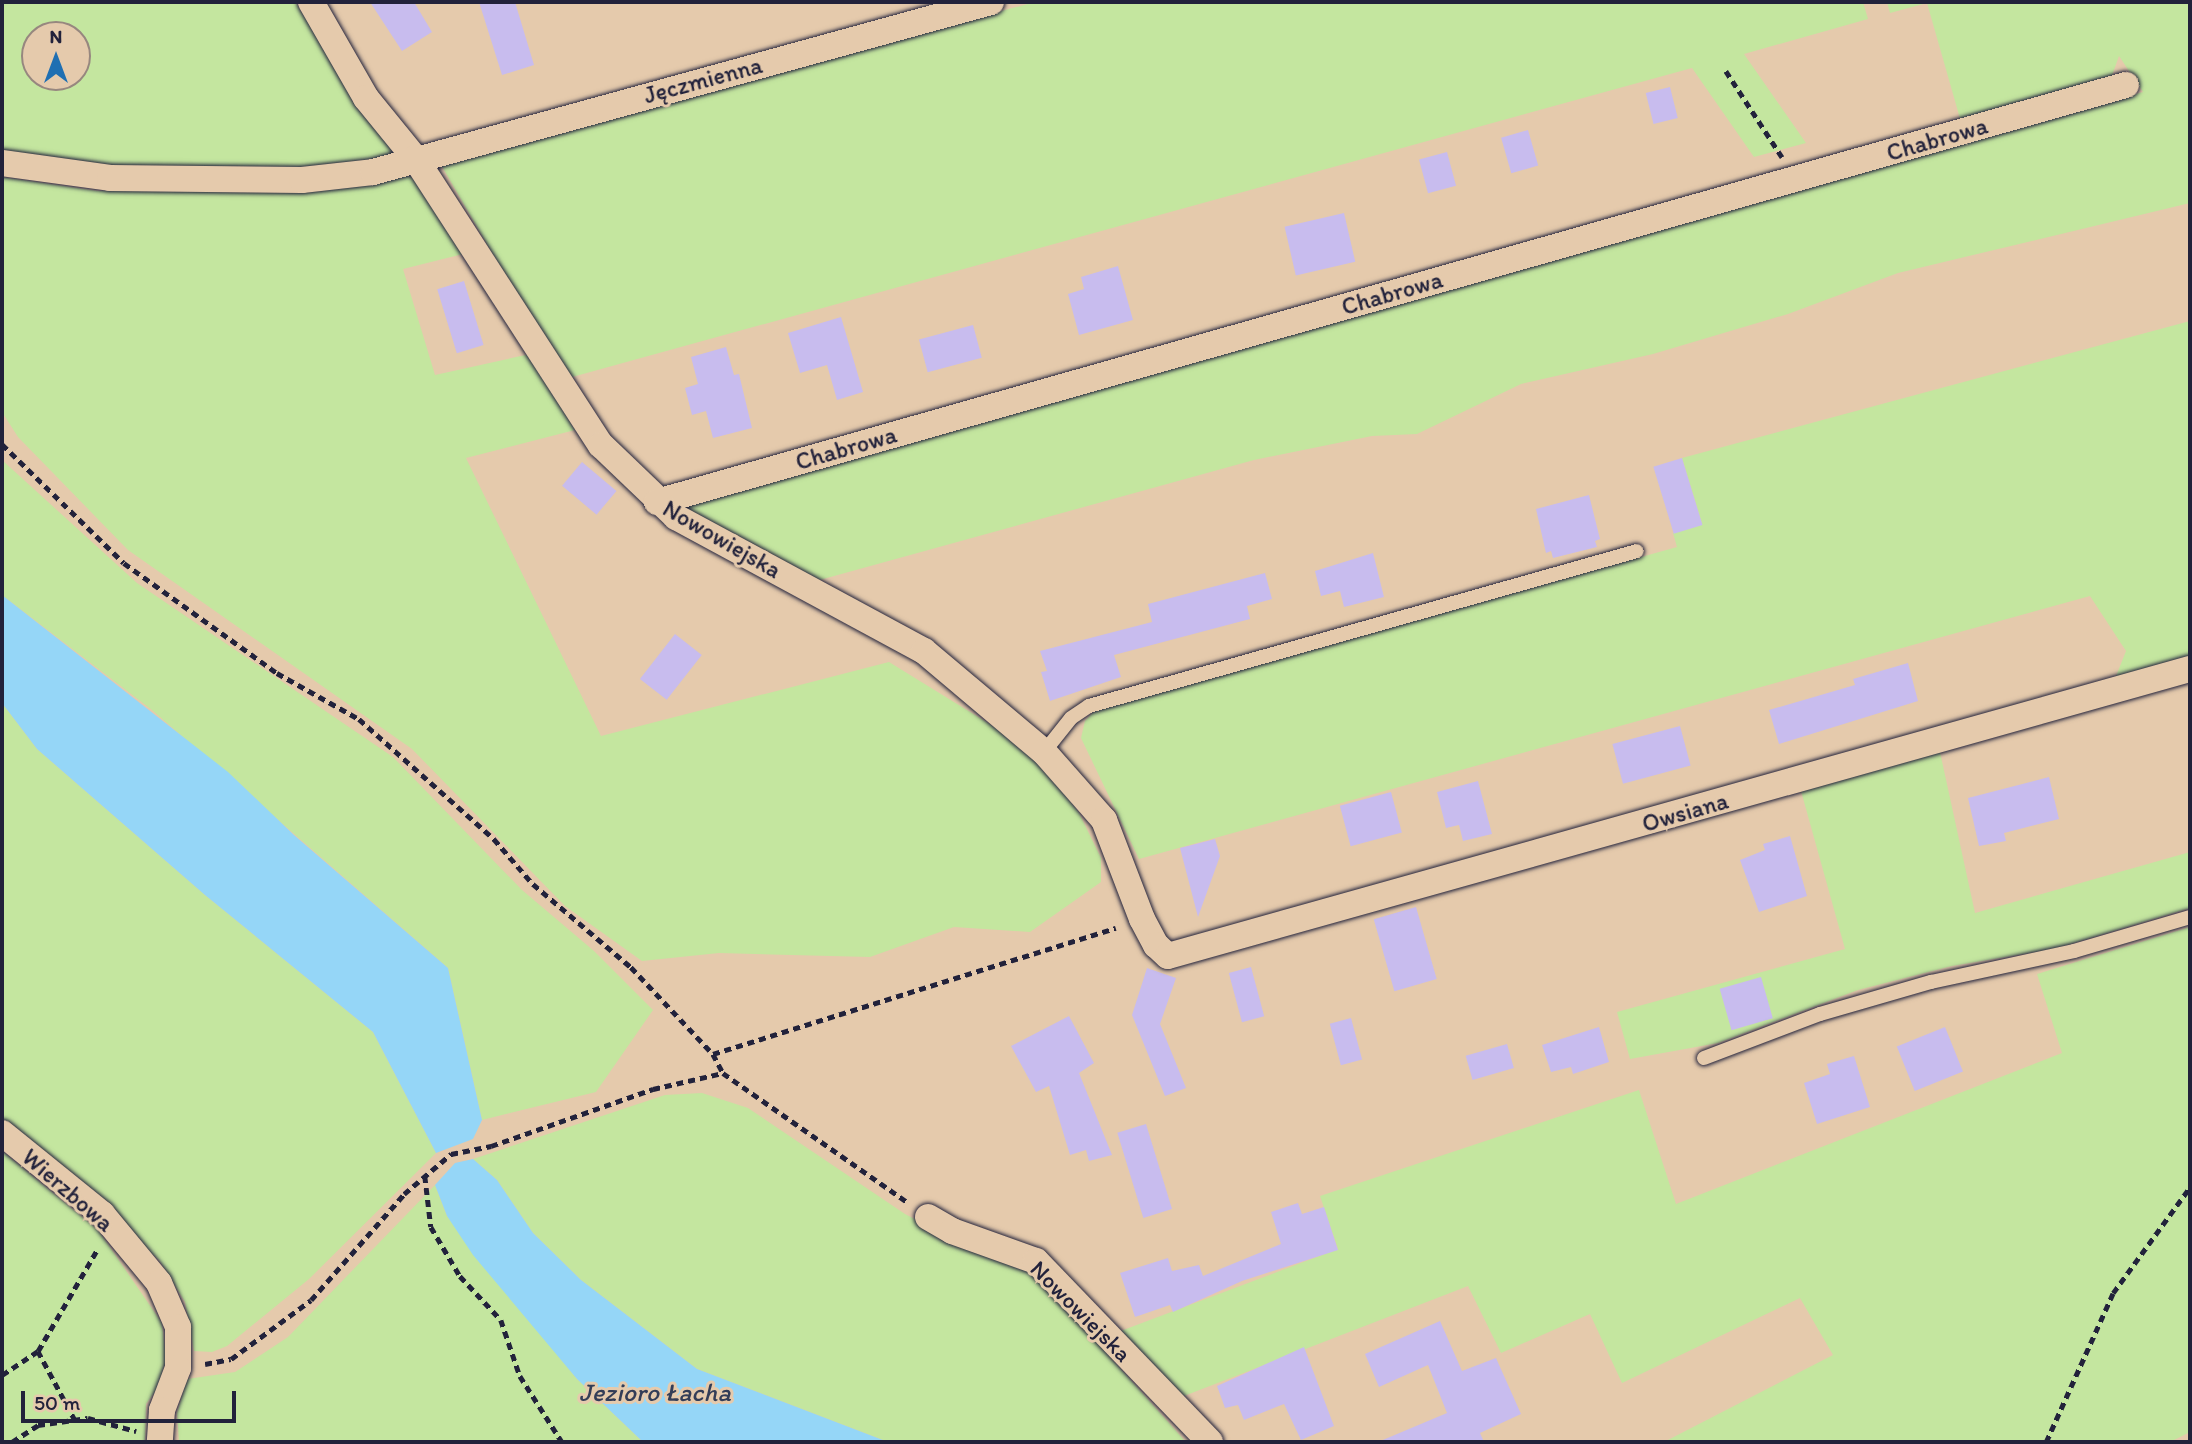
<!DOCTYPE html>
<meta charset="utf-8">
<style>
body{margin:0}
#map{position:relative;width:2192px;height:1444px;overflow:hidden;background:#e5caac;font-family:Itim,sans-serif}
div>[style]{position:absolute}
.green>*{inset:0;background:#c4e69f}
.water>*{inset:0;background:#95d6f7}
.building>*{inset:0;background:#c8bcee;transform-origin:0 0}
.path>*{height:4.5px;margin-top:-2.25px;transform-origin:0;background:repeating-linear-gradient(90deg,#22223b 0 7px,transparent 0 12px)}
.roads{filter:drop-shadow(0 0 2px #22223b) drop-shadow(0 0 2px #22223b)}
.service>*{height:14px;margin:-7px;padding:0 7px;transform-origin:7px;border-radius:7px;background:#e5caac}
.minor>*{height:26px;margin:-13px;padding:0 13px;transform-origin:13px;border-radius:13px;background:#e5caac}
span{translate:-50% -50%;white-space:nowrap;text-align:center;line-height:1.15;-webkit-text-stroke:6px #e5caac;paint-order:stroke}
.street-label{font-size:24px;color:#22223b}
.water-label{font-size:26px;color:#333d57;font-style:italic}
.frame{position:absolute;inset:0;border:4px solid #22223b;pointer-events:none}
.north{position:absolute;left:21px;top:21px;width:70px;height:70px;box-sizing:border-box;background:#e5caac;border:2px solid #97877f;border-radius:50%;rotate:0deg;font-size:19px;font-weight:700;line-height:28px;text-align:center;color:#22223b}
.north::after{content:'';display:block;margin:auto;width:24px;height:32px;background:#1f6fb2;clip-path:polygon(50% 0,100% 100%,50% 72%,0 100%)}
.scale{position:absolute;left:21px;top:1391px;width:215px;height:32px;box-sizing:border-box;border:4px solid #22223b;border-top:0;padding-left:9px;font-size:21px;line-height:24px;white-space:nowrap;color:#22223b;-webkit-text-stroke:5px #e5caac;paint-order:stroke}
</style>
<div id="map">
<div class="green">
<i style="clip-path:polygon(evenodd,2px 2px,295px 2px,394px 153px,345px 170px,98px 167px,2px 152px,2px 2px,35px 35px,77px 35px,77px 77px,35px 77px,35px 35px)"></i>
<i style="clip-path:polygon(1035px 2px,1863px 2px,1868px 19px,1744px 54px,1806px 143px,1754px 157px,1692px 68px,565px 379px,440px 163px)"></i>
<i style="clip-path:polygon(1887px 2px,2190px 2px,2190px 203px,1898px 273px,1788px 314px,1653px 354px,1521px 384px,1417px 434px,1372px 436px,1254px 460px,816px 581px,673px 504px,2143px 92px,2119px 56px,2110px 81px,1961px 122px,1927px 3px,1890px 13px)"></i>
<i style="clip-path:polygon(412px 176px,463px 254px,403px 269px,435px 375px,530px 354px,575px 430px,466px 458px,601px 736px,889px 662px,1032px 750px,1079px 813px,1101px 858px,1101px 882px,1030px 932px,954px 927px,870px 957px,719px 953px,642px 961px,565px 906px,412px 749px,128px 550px,18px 437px,2px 412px,2px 177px,98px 191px,276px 187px)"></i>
<i style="clip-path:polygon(2190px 321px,2190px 659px,2114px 681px,2126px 651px,2090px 596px,1139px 859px,1081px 738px,1085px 721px,1096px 709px,1677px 547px,1673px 533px,1702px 524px,1682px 458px)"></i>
<i style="clip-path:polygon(2px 460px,137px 583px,393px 757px,522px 890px,594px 951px,653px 1010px,596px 1092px,482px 1120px,448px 968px,152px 710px,2px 595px)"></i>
<i style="clip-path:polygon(2px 703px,37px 749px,205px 895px,373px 1032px,436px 1153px,309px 1279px,227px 1346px,212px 1352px,194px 1351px,185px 1302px,159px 1260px,2px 1120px)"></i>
<i style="clip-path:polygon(1940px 752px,1975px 913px,2190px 852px,2190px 908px,2054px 949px,1952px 966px,1858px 990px,1718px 1043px,1630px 1059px,1617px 1012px,1845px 949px,1801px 791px)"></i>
<i style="clip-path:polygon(2190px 927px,2190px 1432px,2170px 1442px,1664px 1442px,1833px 1355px,1800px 1298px,1622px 1383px,1590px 1314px,1501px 1353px,1468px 1286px,1184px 1396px,1118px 1332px,1338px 1249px,1320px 1196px,1639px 1090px,1676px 1204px,2062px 1053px,2037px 974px)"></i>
<i style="clip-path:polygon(702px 1093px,748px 1108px,905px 1214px,986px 1256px,1035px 1273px,1186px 1442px,888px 1442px,697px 1369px,581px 1280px,533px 1233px,497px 1180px,473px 1159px,665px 1095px)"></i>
<i style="clip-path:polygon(2px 1151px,98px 1230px,162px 1323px,166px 1360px,157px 1389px,146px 1404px,145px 1442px,2px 1442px)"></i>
<i style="clip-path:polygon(435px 1185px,447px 1216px,538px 1331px,577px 1379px,643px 1442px,179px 1442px,177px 1413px,187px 1379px,235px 1372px,288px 1337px)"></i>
</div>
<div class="water">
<i style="clip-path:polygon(2px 595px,228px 772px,294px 835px,448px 968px,482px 1120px,473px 1139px,436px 1153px,373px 1032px,205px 895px,37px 749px,2px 703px)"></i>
<i style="clip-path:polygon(473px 1159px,497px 1180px,533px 1233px,581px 1280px,697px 1369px,888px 1442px,643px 1442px,577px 1379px,473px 1255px,447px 1216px,435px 1185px,455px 1163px)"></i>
</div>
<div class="building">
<i style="clip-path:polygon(370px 2px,414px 2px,432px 32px,402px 51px)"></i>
<i style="clip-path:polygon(479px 2px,515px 2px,534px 65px,502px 75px)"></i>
<i style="left:1670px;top:87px;width:32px;height:25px;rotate:76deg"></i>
<i style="left:1528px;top:130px;width:37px;height:28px;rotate:74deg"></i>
<i style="left:1447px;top:152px;width:35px;height:29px;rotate:75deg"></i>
<i style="left:1344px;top:213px;width:50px;height:61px;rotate:77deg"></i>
<i style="clip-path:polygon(1118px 266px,1133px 320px,1079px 335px,1068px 294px,1084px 289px,1081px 277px)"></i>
<i style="left:464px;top:281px;width:67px;height:28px;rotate:73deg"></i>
<i style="clip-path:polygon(841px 317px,863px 392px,837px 400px,827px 365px,800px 373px,788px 333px)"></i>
<i style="left:973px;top:325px;width:34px;height:56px;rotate:75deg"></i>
<i style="clip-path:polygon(726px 347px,734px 375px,739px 374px,752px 428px,713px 438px,706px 411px,692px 415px,685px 388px,698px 384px,691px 357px)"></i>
<i style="left:1682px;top:458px;width:70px;height:30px;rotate:73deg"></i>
<i style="left:582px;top:462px;width:45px;height:31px;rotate:40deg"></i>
<i style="clip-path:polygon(1589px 495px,1600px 539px,1595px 541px,1597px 547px,1553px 558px,1551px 551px,1546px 553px,1536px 509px)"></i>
<i style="clip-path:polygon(1373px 553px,1384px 597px,1344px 607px,1340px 591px,1321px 596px,1315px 571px)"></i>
<i style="clip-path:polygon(1265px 573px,1272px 599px,1247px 606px,1250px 619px,1114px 655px,1121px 677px,1050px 701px,1041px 672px,1047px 671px,1040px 651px,1152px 622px,1148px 604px)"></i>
<i style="left:675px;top:634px;width:34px;height:57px;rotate:38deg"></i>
<i style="clip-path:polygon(1908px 663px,1918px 701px,1779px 744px,1769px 710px,1855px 685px,1853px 679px)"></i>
<i style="left:1680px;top:726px;width:41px;height:70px;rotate:75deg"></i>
<i style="clip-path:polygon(2049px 777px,2059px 819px,2004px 833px,2006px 841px,1979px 846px,1968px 798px)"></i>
<i style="clip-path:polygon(1478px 781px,1492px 834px,1463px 841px,1459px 825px,1446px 828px,1437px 792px)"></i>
<i style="left:1391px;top:792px;width:42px;height:53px;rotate:75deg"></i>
<i style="clip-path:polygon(1790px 836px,1807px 896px,1759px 912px,1740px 860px,1765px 850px,1763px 844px)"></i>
<i style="clip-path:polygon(1215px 839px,1220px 856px,1198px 917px,1180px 848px)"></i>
<i style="left:1416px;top:907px;width:75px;height:44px;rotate:74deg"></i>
<i style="left:1251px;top:967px;width:51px;height:23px;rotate:75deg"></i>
<i style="clip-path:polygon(1147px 968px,1176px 978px,1160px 1024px,1186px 1088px,1165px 1096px,1132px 1015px)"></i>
<i style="left:1761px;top:977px;width:43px;height:43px;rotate:74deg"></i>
<i style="clip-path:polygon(1069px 1016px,1094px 1063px,1079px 1073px,1112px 1155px,1089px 1161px,1086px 1150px,1070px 1155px,1049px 1086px,1036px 1092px,1011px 1046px)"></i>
<i style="left:1351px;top:1018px;width:43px;height:22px;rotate:75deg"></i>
<i style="clip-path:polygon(1599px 1027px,1609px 1062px,1573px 1074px,1571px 1067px,1551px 1072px,1542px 1045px)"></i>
<i style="left:1945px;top:1027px;width:48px;height:52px;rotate:68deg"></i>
<i style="left:1507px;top:1044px;width:25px;height:43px;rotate:74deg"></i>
<i style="clip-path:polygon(1854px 1056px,1870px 1107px,1817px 1124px,1804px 1083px,1830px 1074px,1827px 1064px)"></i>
<i style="left:1146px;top:1124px;width:89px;height:30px;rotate:73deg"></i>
<i style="clip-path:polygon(1298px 1203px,1302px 1214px,1324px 1207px,1338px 1250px,1242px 1281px,1173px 1312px,1170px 1305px,1135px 1317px,1120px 1273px,1168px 1258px,1172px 1271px,1199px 1265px,1203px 1276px,1281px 1244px,1271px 1212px)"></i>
<i style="clip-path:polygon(1440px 1321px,1462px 1371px,1496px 1358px,1521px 1414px,1480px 1433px,1484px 1442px,1378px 1442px,1447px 1413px,1428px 1365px,1379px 1387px,1365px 1354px)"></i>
<i style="clip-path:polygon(1304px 1347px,1334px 1426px,1301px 1440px,1284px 1404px,1244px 1420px,1238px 1405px,1225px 1408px,1217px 1386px)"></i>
</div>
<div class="path">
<i style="left:1726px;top:71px;width:103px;rotate:56.9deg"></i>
<i style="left:2px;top:444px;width:170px;rotate:44.3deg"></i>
<i style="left:124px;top:563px;width:188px;rotate:35.7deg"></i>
<i style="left:277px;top:673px;width:94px;rotate:29.3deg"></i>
<i style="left:359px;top:719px;width:181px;rotate:41.6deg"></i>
<i style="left:494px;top:839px;width:60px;rotate:49.1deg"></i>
<i style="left:533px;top:884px;width:128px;rotate:40.3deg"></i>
<i style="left:631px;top:967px;width:120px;rotate:46.7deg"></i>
<i style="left:713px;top:1054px;width:21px;rotate:62deg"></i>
<i style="left:713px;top:1054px;width:422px;rotate:-17.4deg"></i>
<i style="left:425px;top:1176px;width:51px;rotate:83.3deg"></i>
<i style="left:431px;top:1227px;width:57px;rotate:59.4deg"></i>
<i style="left:460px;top:1276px;width:60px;rotate:47deg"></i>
<i style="left:501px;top:1320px;width:59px;rotate:71.3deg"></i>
<i style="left:520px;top:1376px;width:78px;rotate:57.5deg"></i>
<i style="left:38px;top:1351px;width:78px;rotate:61.8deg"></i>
<i style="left:205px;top:1364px;width:26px;rotate:-11deg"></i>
<i style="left:231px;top:1359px;width:99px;rotate:-36.4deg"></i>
<i style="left:311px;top:1300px;width:141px;rotate:-48.7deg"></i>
<i style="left:404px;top:1194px;width:62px;rotate:-40.4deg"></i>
<i style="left:451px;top:1154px;width:41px;rotate:-11.3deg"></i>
<i style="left:491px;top:1146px;width:172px;rotate:-19.4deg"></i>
<i style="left:653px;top:1089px;width:72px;rotate:-12.9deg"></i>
<i style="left:723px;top:1073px;width:225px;rotate:35deg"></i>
<i style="left:2px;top:1375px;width:43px;rotate:-33.7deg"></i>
<i style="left:38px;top:1351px;width:117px;rotate:-59.7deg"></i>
<i style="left:12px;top:1442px;width:31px;rotate:-33deg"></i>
<i style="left:38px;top:1425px;width:50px;rotate:-8deg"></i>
<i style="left:88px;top:1418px;width:50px;rotate:15.2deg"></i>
<i style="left:2046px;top:1442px;width:163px;rotate:-65.8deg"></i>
<i style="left:2113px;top:1293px;width:131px;rotate:-54deg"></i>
</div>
<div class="roads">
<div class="service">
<i style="left:1044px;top:752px;width:43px;rotate:-51.5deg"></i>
<i style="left:1071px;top:718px;width:22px;rotate:-34deg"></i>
<i style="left:1089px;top:706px;width:569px;rotate:-15.79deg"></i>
<i style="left:1704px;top:1058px;width:124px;rotate:-20.8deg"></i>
<i style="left:1820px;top:1014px;width:116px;rotate:-16.1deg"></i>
<i style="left:1931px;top:982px;width:146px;rotate:-12.2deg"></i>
<i style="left:2074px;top:951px;width:121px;rotate:-16.3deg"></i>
</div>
<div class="minor">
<i style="left:311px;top:2px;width:111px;rotate:60.2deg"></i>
<i style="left:366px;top:98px;width:77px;rotate:50.8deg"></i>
<i style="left:415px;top:158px;width:342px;rotate:57.1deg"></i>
<i style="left:601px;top:445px;width:104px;rotate:43.8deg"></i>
<i style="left:676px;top:517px;width:282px;rotate:28.4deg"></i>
<i style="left:924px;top:651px;width:157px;rotate:40.1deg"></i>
<i style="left:1044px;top:752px;width:91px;rotate:48.6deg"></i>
<i style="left:1104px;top:820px;width:106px;rotate:69deg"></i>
<i style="left:1142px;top:919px;width:30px;rotate:62deg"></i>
<i style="left:1156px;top:945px;width:16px;rotate:43deg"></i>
<i style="left:1168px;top:956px;width:1062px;rotate:-15.69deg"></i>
<i style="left:2px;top:163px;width:109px;rotate:7.9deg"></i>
<i style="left:110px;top:178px;width:192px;rotate:0.6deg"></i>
<i style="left:302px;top:180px;width:71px;rotate:-6.4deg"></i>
<i style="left:373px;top:172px;width:641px;rotate:-15.38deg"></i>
<i style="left:657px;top:502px;width:1527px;rotate:-15.85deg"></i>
<i style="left:2px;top:1133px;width:129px;rotate:39deg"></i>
<i style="left:102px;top:1214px;width:89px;rotate:50.4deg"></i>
<i style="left:159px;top:1283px;width:48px;rotate:66.6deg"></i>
<i style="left:178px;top:1327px;width:41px;rotate:90deg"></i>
<i style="left:178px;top:1368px;width:45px;rotate:110.9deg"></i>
<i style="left:162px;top:1410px;width:32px;rotate:94deg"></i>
<i style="left:928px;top:1217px;width:28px;rotate:30deg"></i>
<i style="left:952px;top:1231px;width:89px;rotate:19.7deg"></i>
<i style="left:1036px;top:1261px;width:251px;rotate:46.1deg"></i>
</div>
</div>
<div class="street-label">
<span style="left:703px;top:80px;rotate:-15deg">Jęczmienna</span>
<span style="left:1937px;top:139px;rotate:-16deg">Chabrowa</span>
<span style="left:1392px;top:293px;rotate:-16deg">Chabrowa</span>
<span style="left:846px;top:448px;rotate:-16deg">Chabrowa</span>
<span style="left:722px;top:539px;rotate:30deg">Nowowiejska</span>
<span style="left:1685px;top:812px;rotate:-16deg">Owsiana</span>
<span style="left:68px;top:1190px;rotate:41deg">Wierzbowa</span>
<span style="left:1081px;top:1311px;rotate:45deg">Nowowiejska</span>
</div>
<div class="water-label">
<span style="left:655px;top:1393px">Jezioro Łacha</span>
</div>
<div class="frame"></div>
<div class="north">N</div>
<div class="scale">50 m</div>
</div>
